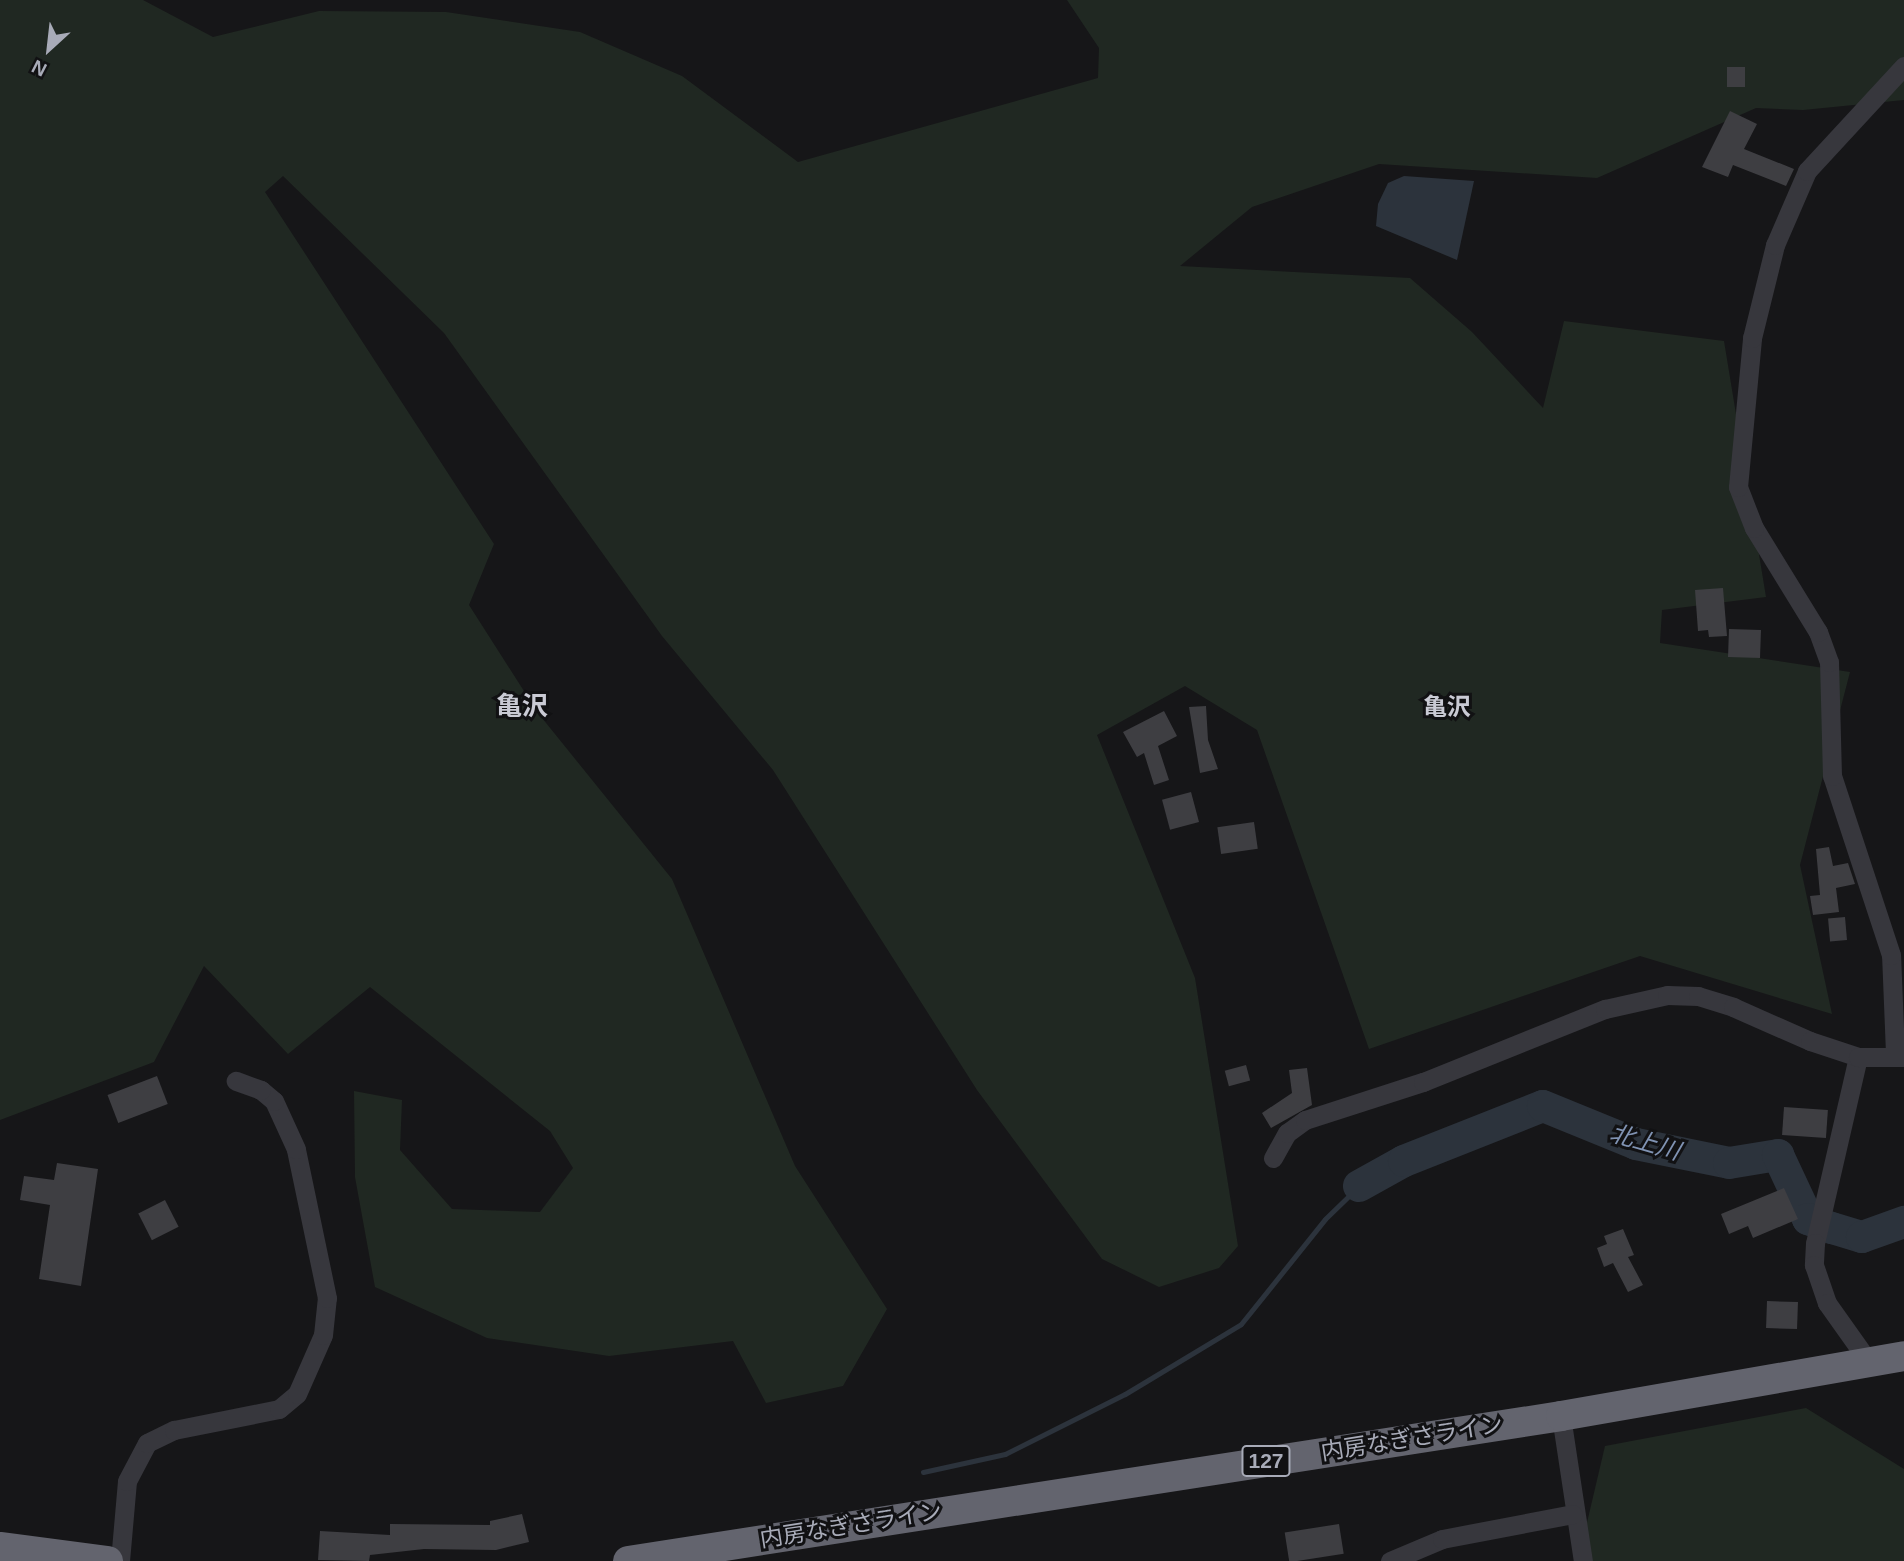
<!DOCTYPE html>
<meta charset="utf-8">
<style>
body{margin:0}
#map{position:relative;width:1904px;height:1561px;overflow:hidden;background:#161618;font-family:Arial,"Noto Sans JP",sans-serif}
div>[style]{position:absolute}
.green>*{inset:0;background:#202822}
.water>*{inset:0;background:#2c333c}
.stream>*{height:5px;margin:-2.5px;padding:0 2.5px;transform-origin:2.5px;border-radius:2.5px;background:#2c333c}
.river>*{height:32px;margin:-16px;padding:0 16px;transform-origin:16px;border-radius:16px;background:#2c333c}
.building>*{inset:0;background:#3e3e42;transform-origin:0 0}
.minor>*{height:19px;margin:-9.5px;padding:0 9.5px;transform-origin:9.5px;border-radius:9.5px;background:#37373d}
.highway>*{height:30px;margin:-15px;padding:0 15px;transform-origin:15px;border-radius:15px;background:#63646e}
span{translate:-50% -50%;white-space:nowrap;text-align:center;line-height:1.15;-webkit-text-stroke:6px #111113;paint-order:stroke}
.shield-label span{padding:2px 5px;background:#111113;border:2px solid;border-radius:5px;-webkit-text-stroke-width:0}
.shield-label{font-size:21px;color:#a8abb8;font-weight:700}
.street-label{font-size:23px;color:#a8abb8}
.neighbourhood-label{font-size:24px;color:#c9cad4;font-weight:700}
.water-label{font-size:24px;color:#8093b3;font-style:italic}
.quarter-label{font-size:26px;color:#c9cad4;font-weight:700}
.north{position:absolute;left:14px;top:14px;width:70px;height:70px;-webkit-text-stroke:5px #111113;paint-order:stroke;rotate:207deg;font-size:19px;font-weight:700;line-height:28px;text-align:center;color:#a8abb8}
.north::after{content:'';display:block;margin:auto;width:24px;height:32px;background:#a8abb8;clip-path:polygon(50% 0,100% 100%,50% 72%,0 100%)}
</style>
<div id="map">
<div class="green">
<i style="clip-path:polygon(0 0,143px 0,213px 37px,319px 11px,446px 12px,580px 32px,682px 76px,798px 162px,1098px 78px,1099px 48px,1067px 0,1904px 0,1904px 100px,1803px 110px,1756px 108px,1597px 178px,1379px 164px,1252px 207px,1180px 266px,1410px 278px,1472px 332px,1543px 408px,1564px 321px,1724px 341px,1766px 597px,1662px 610px,1660px 643px,1850px 672px,1800px 865px,1832px 1014px,1640px 956px,1369px 1049px,1257px 730px,1185px 686px,1097px 735px,1195px 978px,1238px 1246px,1219px 1268px,1159px 1287px,1102px 1259px,977px 1090px,773px 770px,662px 636px,444px 333px,283px 176px,265px 192px,494px 544px,469px 605px,538px 713px,672px 879px,795px 1166px,887px 1309px,843px 1386px,766px 1403px,733px 1341px,609px 1356px,487px 1338px,375px 1287px,355px 1177px,354px 1091px,402px 1100px,400px 1150px,452px 1209px,540px 1212px,573px 1168px,550px 1131px,370px 987px,288px 1054px,204px 966px,154px 1062px,0 1120px)"></i>
<i style="clip-path:polygon(1806px 1408px,1904px 1469px,1904px 1561px,1578px 1561px,1605px 1446px)"></i>
</div>
<div class="water">
<i style="clip-path:polygon(1404px 176px,1474px 181px,1457px 260px,1376px 226px,1378px 204px,1388px 183px)"></i>
</div>
<div class="stream">
<i style="left:923px;top:1472px;width:84px;rotate:-12.4deg"></i>
<i style="left:1005px;top:1454px;width:134px;rotate:-26.6deg"></i>
<i style="left:1125px;top:1394px;width:135px;rotate:-31.1deg"></i>
<i style="left:1241px;top:1324px;width:134px;rotate:-51.3deg"></i>
<i style="left:1325px;top:1219px;width:47px;rotate:-44.1deg"></i>
</div>
<div class="river">
<i style="left:1359px;top:1186px;width:51px;rotate:-29.1deg"></i>
<i style="left:1404px;top:1161px;width:149px;rotate:-21.6deg"></i>
<i style="left:1543px;top:1106px;width:100px;rotate:22.2deg"></i>
<i style="left:1636px;top:1144px;width:95px;rotate:11.5deg"></i>
<i style="left:1729px;top:1163px;width:50px;rotate:-9.3deg"></i>
<i style="left:1778px;top:1155px;width:71px;rotate:64.9deg"></i>
<i style="left:1808px;top:1219px;width:26px;rotate:21deg"></i>
<i style="left:1832px;top:1228px;width:31px;rotate:17deg"></i>
<i style="left:1862px;top:1237px;width:45px;rotate:-19.7deg"></i>
</div>
<div class="building">
<i style="left:1727px;top:67px;width:18px;height:20px"></i>
<i style="clip-path:polygon(1730px 111px,1757px 124px,1744px 149px,1794px 169px,1786px 186px,1733px 165px,1728px 177px,1702px 167px)"></i>
<i style="clip-path:polygon(1723px 588px,1727px 636px,1709px 637px,1708px 630px,1698px 631px,1695px 590px)"></i>
<i style="left:1729px;top:629px;width:32px;height:28px;rotate:2deg"></i>
<i style="clip-path:polygon(1206px 706px,1208px 740px,1218px 769px,1200px 773px,1189px 707px)"></i>
<i style="clip-path:polygon(1164px 711px,1177px 736px,1158px 746px,1169px 780px,1154px 785px,1144px 753px,1137px 757px,1123px 732px)"></i>
<i style="left:1191px;top:792px;width:31px;height:30px;rotate:75deg"></i>
<i style="left:1254px;top:822px;width:27px;height:37px;rotate:82deg"></i>
<i style="clip-path:polygon(1829px 847px,1833px 866px,1848px 863px,1855px 884px,1836px 888px,1839px 912px,1813px 915px,1810px 896px,1820px 895px,1816px 849px)"></i>
<i style="left:1845px;top:917px;width:23px;height:17px;rotate:85deg"></i>
<i style="left:1246px;top:1065px;width:16px;height:22px;rotate:75deg"></i>
<i style="clip-path:polygon(1307px 1068px,1312px 1105px,1271px 1128px,1262px 1113px,1292px 1093px,1289px 1070px)"></i>
<i style="left:157px;top:1076px;width:30px;height:53px;rotate:69deg"></i>
<i style="left:1784px;top:1107px;width:44px;height:28px;rotate:4deg"></i>
<i style="clip-path:polygon(57px 1163px,98px 1169px,81px 1286px,39px 1279px,50px 1205px,20px 1200px,24px 1176px,54px 1180px)"></i>
<i style="clip-path:polygon(1784px 1188px,1798px 1219px,1753px 1238px,1748px 1226px,1729px 1234px,1721px 1214px)"></i>
<i style="left:165px;top:1200px;width:30px;height:30px;rotate:63deg"></i>
<i style="clip-path:polygon(1623px 1229px,1634px 1255px,1628px 1257px,1643px 1285px,1628px 1292px,1613px 1263px,1604px 1267px,1597px 1248px,1607px 1244px,1604px 1236px)"></i>
<i style="left:1767px;top:1301px;width:31px;height:27px;rotate:2deg"></i>
<i style="clip-path:polygon(522px 1514px,529px 1542px,496px 1550px,424px 1549px,370px 1555px,369px 1561px,318px 1560px,320px 1531px,390px 1535px,390px 1524px,490px 1525px,490px 1521px)"></i>
<i style="left:1339px;top:1524px;width:30px;height:55px;rotate:81deg"></i>
</div>
<div class="minor">
<i style="left:1895px;top:1053px;width:98px;rotate:-92.3deg"></i>
<i style="left:1891px;top:955px;width:188px;rotate:-108.2deg"></i>
<i style="left:1832px;top:776px;width:114px;rotate:-91.5deg"></i>
<i style="left:1829px;top:662px;width:32px;rotate:-110deg"></i>
<i style="left:1818px;top:632px;width:122px;rotate:-121.6deg"></i>
<i style="left:1754px;top:528px;width:44px;rotate:-111.3deg"></i>
<i style="left:1738px;top:487px;width:150px;rotate:-84.6deg"></i>
<i style="left:1752px;top:338px;width:96px;rotate:-76.1deg"></i>
<i style="left:1775px;top:245px;width:81px;rotate:-66.6deg"></i>
<i style="left:1807px;top:171px;width:143px;rotate:-47.3deg"></i>
<i style="left:1858px;top:1057px;width:191px;rotate:103deg"></i>
<i style="left:1815px;top:1243px;width:22px;rotate:93deg"></i>
<i style="left:1814px;top:1265px;width:40px;rotate:71.1deg"></i>
<i style="left:1827px;top:1303px;width:72px;rotate:54.6deg"></i>
<i style="left:1273px;top:1158px;width:29px;rotate:-61deg"></i>
<i style="left:1287px;top:1133px;width:22px;rotate:-36deg"></i>
<i style="left:1305px;top:1120px;width:124px;rotate:-17.9deg"></i>
<i style="left:1423px;top:1082px;width:196px;rotate:-21.9deg"></i>
<i style="left:1605px;top:1009px;width:64px;rotate:-12.7deg"></i>
<i style="left:1667px;top:995px;width:31px;rotate:2deg"></i>
<i style="left:1698px;top:996px;width:37px;rotate:17deg"></i>
<i style="left:1733px;top:1007px;width:84px;rotate:23.8deg"></i>
<i style="left:1810px;top:1041px;width:51px;rotate:18.4deg"></i>
<i style="left:1858px;top:1057px;width:46px"></i>
<i style="left:1561px;top:1416px;width:147px;rotate:81.4deg"></i>
<i style="left:120px;top:1561px;width:80px;rotate:-85deg"></i>
<i style="left:127px;top:1481px;width:43px;rotate:-62.2deg"></i>
<i style="left:147px;top:1443px;width:30px;rotate:-26deg"></i>
<i style="left:174px;top:1430px;width:107px;rotate:-11.3deg"></i>
<i style="left:279px;top:1409px;width:23px;rotate:-40deg"></i>
<i style="left:297px;top:1394px;width:64px;rotate:-66.2deg"></i>
<i style="left:323px;top:1335px;width:37px;rotate:-84deg"></i>
<i style="left:327px;top:1298px;width:152px;rotate:-101.8deg"></i>
<i style="left:296px;top:1149px;width:53px;rotate:-114.6deg"></i>
<i style="left:274px;top:1101px;width:17px;rotate:-140deg"></i>
<i style="left:261px;top:1090px;width:27px;rotate:-160deg"></i>
<i style="left:1390px;top:1561px;width:56px;rotate:-22.9deg"></i>
<i style="left:1442px;top:1539px;width:133px;rotate:-10.8deg"></i>
</div>
<div class="highway">
<i style="left:0;top:1547px;width:109px;rotate:7.4deg"></i>
<i style="left:628px;top:1561px;width:944px;rotate:-8.83deg"></i>
<i style="left:1561px;top:1416px;width:348px;rotate:-9.9deg"></i>
</div>
<div class="shield-label">
<span style="left:1266px;top:1461px">127</span>
</div>
<div class="street-label">
<span style="left:1412px;top:1438px;rotate:-9deg">内房なぎさライン</span>
<span style="left:851px;top:1525px;rotate:-9deg">内房なぎさライン</span>
</div>
<div class="neighbourhood-label">
<span style="left:1447px;top:707px">亀沢</span>
</div>
<div class="water-label">
<span style="left:1645px;top:1142px;rotate:16deg">北上川</span>
</div>
<div class="quarter-label">
<span style="left:522px;top:707px">亀沢</span>
</div>
<div class="north">N</div>
</div>
